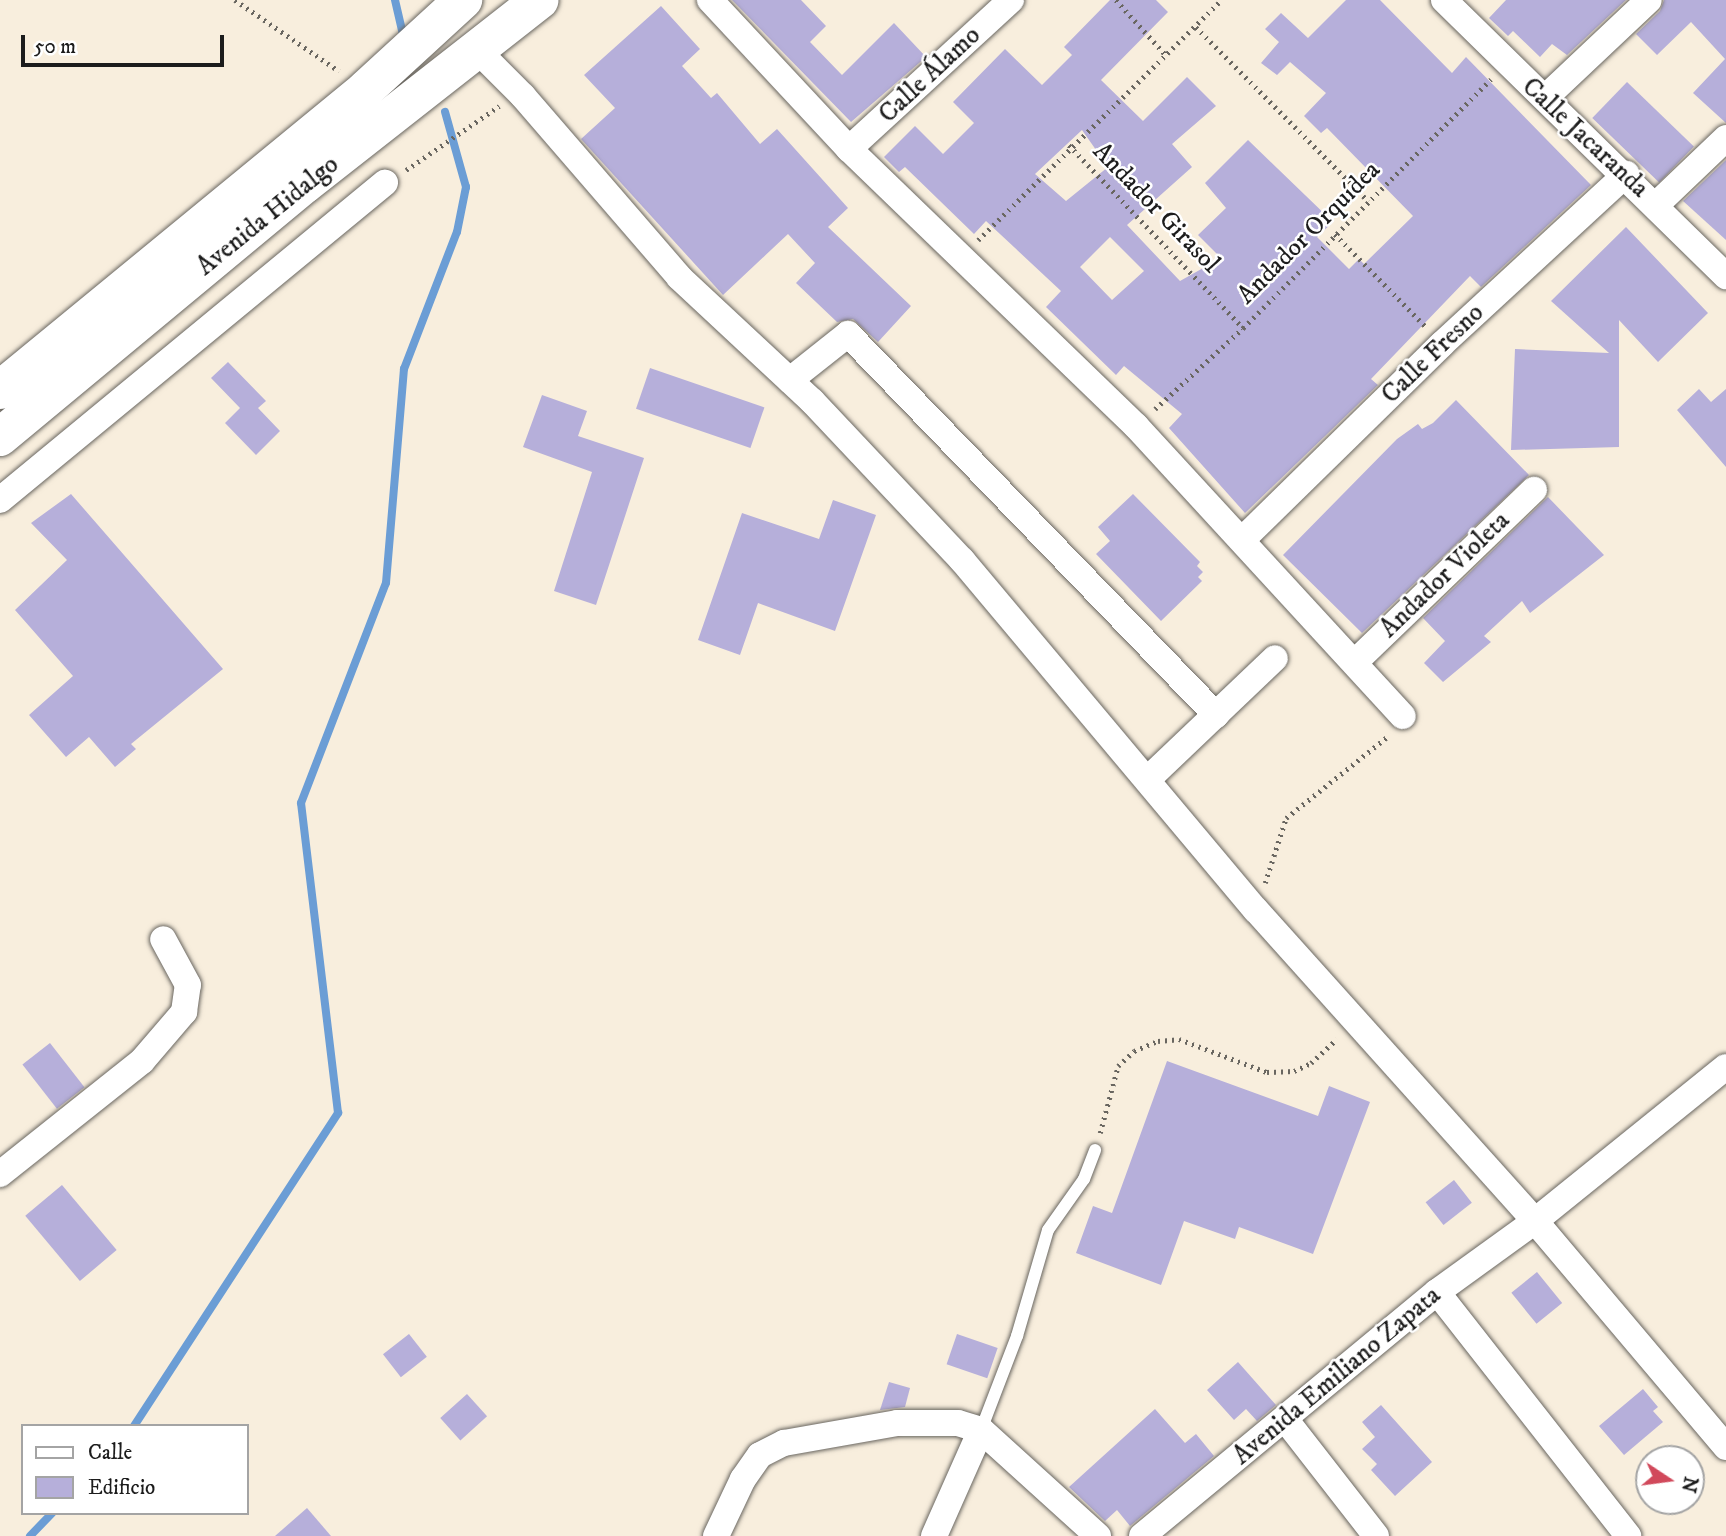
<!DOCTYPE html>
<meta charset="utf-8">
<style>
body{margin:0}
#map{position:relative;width:1726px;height:1536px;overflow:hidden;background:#f8eedd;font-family:"IM FELL DW Pica",serif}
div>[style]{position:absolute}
.stream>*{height:8px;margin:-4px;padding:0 4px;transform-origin:4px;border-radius:4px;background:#6b9dd5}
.building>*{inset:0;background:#b6afda;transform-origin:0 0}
.path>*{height:4.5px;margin-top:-2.25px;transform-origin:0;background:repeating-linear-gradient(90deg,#696660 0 2px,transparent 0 7px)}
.roads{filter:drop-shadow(0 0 2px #696660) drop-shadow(0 0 2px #696660)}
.lane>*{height:12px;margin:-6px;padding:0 6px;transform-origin:6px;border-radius:6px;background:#fff}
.street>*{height:26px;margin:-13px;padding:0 13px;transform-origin:13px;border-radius:13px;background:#fff}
.primary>*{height:38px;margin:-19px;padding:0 19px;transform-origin:19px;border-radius:19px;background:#fff}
span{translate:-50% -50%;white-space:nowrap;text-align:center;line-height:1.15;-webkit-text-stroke:5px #fff;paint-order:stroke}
.street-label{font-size:26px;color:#1c1c1c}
.legend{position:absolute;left:21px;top:1424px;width:228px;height:91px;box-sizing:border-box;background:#fff;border:2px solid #a4a4a4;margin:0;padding:9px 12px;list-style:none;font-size:21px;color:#1c1c1c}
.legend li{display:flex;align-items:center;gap:14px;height:35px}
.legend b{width:35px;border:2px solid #a4a4a4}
.north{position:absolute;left:1635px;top:1445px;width:70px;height:70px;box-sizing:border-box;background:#fff;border:2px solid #a4a4a4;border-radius:50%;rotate:103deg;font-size:19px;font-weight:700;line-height:28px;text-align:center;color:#1c1c1c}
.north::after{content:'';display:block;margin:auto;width:24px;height:32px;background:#d1495b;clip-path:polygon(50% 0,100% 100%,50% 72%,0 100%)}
.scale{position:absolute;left:21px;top:35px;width:203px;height:32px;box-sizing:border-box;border:4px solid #1c1c1c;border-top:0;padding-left:9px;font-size:21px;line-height:24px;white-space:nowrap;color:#1c1c1c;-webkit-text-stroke:5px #fff;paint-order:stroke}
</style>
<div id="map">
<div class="stream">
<i style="left:395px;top:0;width:39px;rotate:77deg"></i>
<i style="left:134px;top:1426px;width:374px;rotate:-56.9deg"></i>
<i style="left:338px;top:1113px;width:312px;rotate:-96.8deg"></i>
<i style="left:301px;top:803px;width:236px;rotate:-68.9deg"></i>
<i style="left:386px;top:583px;width:215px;rotate:-85.2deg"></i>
<i style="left:404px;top:369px;width:147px;rotate:-68.9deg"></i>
<i style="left:457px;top:232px;width:46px;rotate:-78.7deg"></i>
<i style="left:466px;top:187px;width:78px;rotate:-105.6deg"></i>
<i style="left:30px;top:1536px;width:32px;rotate:-46deg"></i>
</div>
<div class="building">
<i style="clip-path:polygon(732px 0,801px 0,826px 26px,810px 42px,842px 75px,894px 23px,926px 57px,851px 122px)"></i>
<i style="clip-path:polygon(evenodd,1110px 0,1156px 0,1168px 12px,1101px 80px,1143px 121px,1187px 77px,1216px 106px,1172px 144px,1192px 167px,1127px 225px,1180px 281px,1221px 258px,1198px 235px,1226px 208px,1205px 183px,1248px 140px,1333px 222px,1317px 237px,1349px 269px,1359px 259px,1364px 264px,1413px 216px,1327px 128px,1321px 133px,1304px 116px,1326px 93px,1290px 62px,1277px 75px,1261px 63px,1279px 42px,1265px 29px,1281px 13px,1308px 38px,1346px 0,1380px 0,1452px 73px,1466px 57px,1591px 185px,1481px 287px,1470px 276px,1371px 379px,1378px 385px,1245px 513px,1169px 428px,1182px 414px,1124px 366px,1116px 375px,1046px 307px,1061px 291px,986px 221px,974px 234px,905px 167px,899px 172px,884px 157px,915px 126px,943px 154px,974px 123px,953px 102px,1005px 49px,1042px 85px,1072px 55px,1064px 47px,1110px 0,1082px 130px,1108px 167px,1066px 201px,1035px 174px,1082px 130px,1110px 0,1110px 237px,1144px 271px,1112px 300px,1080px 267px,1110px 237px)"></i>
<i style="clip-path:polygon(1506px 0,1626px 0,1567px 55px,1552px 44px,1540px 57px,1513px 31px,1508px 36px,1489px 18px)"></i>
<i style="clip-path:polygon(1664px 0,1726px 0,1726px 123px,1693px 93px,1725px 59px,1691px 22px,1657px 55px,1636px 34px,1660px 11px)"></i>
<i style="clip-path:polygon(661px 6px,700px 49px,682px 66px,711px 98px,717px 93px,760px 144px,777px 129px,848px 208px,828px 227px,911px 306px,878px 342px,853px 319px,837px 322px,796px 283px,815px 263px,788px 234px,723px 295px,581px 139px,615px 108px,584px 75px)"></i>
<i style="left:1627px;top:82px;width:93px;height:50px;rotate:44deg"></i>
<i style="clip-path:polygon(1726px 160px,1726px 240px,1683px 201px)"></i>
<i style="clip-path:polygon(1626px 227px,1708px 313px,1658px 362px,1619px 320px,1619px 447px,1511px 450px,1515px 349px,1609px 353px,1551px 301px)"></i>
<i style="clip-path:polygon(228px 362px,266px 401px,258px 408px,280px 431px,256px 455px,225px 423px,240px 408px,211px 378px)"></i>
<i style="left:650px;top:368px;width:121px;height:43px;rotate:19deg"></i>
<i style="clip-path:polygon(1699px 389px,1711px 402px,1726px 389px,1726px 467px,1677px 410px)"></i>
<i style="clip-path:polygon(542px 395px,587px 411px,578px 436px,644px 458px,596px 605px,554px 591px,592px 472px,523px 447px)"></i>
<i style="clip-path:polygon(1456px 400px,1529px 475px,1362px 633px,1283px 555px,1397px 439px,1418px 424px,1422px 429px,1433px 423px)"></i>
<i style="clip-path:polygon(71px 494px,223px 669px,131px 744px,136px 749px,115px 767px,89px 737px,66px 757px,29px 715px,73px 676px,15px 610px,67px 560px,31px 523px)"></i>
<i style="clip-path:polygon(1133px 494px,1200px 562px,1197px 566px,1203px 572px,1198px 577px,1202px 581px,1161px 621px,1096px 554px,1110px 541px,1098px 527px)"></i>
<i style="clip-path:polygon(1548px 497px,1604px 555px,1530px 613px,1522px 601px,1484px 636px,1491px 642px,1443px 682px,1424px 663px,1445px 641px,1423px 618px)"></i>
<i style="clip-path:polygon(833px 500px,876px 515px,835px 631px,758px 603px,740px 655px,698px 640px,742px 513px,819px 539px)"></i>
<i style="left:50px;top:1043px;width:56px;height:35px;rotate:52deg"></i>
<i style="clip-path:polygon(1167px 1061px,1318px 1116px,1329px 1086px,1370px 1102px,1313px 1254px,1239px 1227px,1235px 1239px,1184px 1221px,1161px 1285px,1076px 1253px,1093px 1206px,1112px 1213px)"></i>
<i style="left:1454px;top:1180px;width:29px;height:36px;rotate:52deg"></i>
<i style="left:62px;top:1185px;width:85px;height:48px;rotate:50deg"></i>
<i style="left:1537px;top:1272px;width:40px;height:33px;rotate:51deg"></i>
<i style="left:409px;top:1334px;width:29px;height:33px;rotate:52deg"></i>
<i style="left:957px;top:1334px;width:43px;height:32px;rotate:19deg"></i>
<i style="clip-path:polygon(1238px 1362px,1276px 1405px,1257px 1421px,1246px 1409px,1234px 1420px,1207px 1390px)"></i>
<i style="clip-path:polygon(889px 1382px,910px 1388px,905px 1407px,880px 1410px)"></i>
<i style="clip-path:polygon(1643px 1389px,1658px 1407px,1653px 1411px,1663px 1422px,1624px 1455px,1599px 1426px)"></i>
<i style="left:467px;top:1394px;width:30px;height:36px;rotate:48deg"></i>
<i style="clip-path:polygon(1381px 1405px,1432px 1462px,1395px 1496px,1371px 1470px,1377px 1464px,1362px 1449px,1375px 1437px,1362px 1422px)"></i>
<i style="clip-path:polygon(1155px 1409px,1185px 1443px,1196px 1434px,1214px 1456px,1130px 1526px,1117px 1510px,1105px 1521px,1069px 1487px)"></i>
<i style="clip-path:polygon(307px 1508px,331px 1536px,275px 1536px)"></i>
</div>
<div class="path">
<i style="left:235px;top:0;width:126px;rotate:34.3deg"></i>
<i style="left:1116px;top:0;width:73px;rotate:47.8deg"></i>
<i style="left:1196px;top:27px;width:245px;rotate:45.3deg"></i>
<i style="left:1069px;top:145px;width:253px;rotate:46.4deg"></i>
<i style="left:406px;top:170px;width:113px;rotate:-34.5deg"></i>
<i style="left:1335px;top:234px;width:129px;rotate:45.6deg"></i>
<i style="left:978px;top:240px;width:342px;rotate:-44.6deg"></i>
<i style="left:1155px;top:409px;width:120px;rotate:-42.6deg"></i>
<i style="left:1243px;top:328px;width:351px;rotate:-45.1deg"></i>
<i style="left:1265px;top:883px;width:68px;rotate:-72.1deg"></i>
<i style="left:1286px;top:818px;width:129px;rotate:-38.7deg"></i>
<i style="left:1100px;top:1133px;width:69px;rotate:-75deg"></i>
<i style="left:1118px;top:1066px;width:22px;rotate:-43deg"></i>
<i style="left:1134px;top:1051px;width:26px;rotate:-23deg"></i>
<i style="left:1158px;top:1041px;width:21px;rotate:-5deg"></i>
<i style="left:1179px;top:1039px;width:94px;rotate:20.6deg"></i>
<i style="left:1267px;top:1072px;width:27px;rotate:-2deg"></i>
<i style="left:1294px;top:1071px;width:19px;rotate:-25deg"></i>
<i style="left:1311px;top:1063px;width:35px;rotate:-43deg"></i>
</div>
<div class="roads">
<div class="lane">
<i style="left:981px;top:1430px;width:101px;rotate:-69deg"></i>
<i style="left:1017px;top:1336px;width:110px;rotate:-73.7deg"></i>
<i style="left:1048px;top:1230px;width:62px;rotate:-54.8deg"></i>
<i style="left:1084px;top:1179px;width:31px;rotate:-69deg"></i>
</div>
<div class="street">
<i style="left:710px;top:0;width:204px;rotate:47deg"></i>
<i style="left:849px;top:149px;width:399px;rotate:44deg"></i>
<i style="left:1136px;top:426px;width:394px;rotate:47.4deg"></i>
<i style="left:1444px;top:0;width:395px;rotate:44.4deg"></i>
<i style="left:476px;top:49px;width:66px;rotate:45deg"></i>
<i style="left:523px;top:96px;width:239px;rotate:49.2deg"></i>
<i style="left:679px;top:277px;width:182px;rotate:43deg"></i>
<i style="left:812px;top:401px;width:219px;rotate:46.7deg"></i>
<i style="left:962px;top:560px;width:457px;rotate:50deg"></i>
<i style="left:1256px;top:910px;width:418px;rotate:48.1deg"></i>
<i style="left:1535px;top:1221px;width:296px;rotate:49.8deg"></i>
<i style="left:1546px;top:97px;width:141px;rotate:-43.3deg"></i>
<i style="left:849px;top:149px;width:220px;rotate:-42.6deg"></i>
<i style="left:1656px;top:205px;width:97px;rotate:-43.7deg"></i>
<i style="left:790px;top:380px;width:74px;rotate:-38.4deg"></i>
<i style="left:848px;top:334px;width:530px;rotate:45.99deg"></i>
<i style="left:0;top:500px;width:499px;rotate:-39.5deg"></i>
<i style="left:1244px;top:538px;width:277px;rotate:-44.4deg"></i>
<i style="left:1442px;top:344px;width:251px;rotate:-42.7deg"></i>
<i style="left:1356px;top:661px;width:247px;rotate:-43.9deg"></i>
<i style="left:1148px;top:779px;width:175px;rotate:-43.6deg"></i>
<i style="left:0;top:1174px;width:181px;rotate:-38.5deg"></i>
<i style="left:142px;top:1061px;width:65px;rotate:-49.4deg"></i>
<i style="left:184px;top:1012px;width:27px;rotate:-82deg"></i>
<i style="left:188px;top:985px;width:52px;rotate:-118.5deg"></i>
<i style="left:1437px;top:1292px;width:310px;rotate:51.9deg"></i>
<i style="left:1285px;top:1419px;width:148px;rotate:52.1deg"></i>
<i style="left:716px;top:1536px;width:63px;rotate:-64.7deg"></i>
<i style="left:743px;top:1479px;width:29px;rotate:-55deg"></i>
<i style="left:760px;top:1455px;width:27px;rotate:-27deg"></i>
<i style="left:784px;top:1443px;width:115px;rotate:-10deg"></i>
<i style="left:897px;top:1423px;width:61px"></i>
<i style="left:958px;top:1423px;width:24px;rotate:17deg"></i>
<i style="left:981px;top:1430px;width:158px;rotate:42.2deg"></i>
<i style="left:934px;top:1536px;width:116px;rotate:-66.1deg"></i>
<i style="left:1142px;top:1536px;width:383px;rotate:-39.6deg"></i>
<i style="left:1437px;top:1292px;width:121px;rotate:-35.9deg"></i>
<i style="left:1535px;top:1221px;width:245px;rotate:-38.9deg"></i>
</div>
<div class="primary">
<i style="left:0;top:390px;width:474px;rotate:-39.4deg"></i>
<i style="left:366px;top:89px;width:132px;rotate:-42.5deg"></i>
<i style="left:0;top:437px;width:396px;rotate:-39.7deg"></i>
<i style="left:305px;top:184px;width:298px;rotate:-38.1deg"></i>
</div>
</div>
<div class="street-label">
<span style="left:930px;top:75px;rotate:-43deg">Calle Álamo</span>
<span style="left:1585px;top:138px;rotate:43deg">Calle Jacaranda</span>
<span style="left:1156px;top:208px;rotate:46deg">Andador Girasol</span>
<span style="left:268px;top:216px;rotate:-39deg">Avenida Hidalgo</span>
<span style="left:1309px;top:233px;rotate:-45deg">Andador Orquídea</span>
<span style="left:1433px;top:354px;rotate:-44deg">Calle Fresno</span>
<span style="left:1445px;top:575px;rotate:-44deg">Andador Violeta</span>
<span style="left:1337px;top:1376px;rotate:-40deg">Avenida Emiliano Zapata</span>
</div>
<ul class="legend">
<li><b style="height:9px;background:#fff"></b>Calle</li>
<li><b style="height:19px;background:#b6afda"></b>Edificio</li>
</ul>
<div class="north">N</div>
<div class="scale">50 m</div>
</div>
